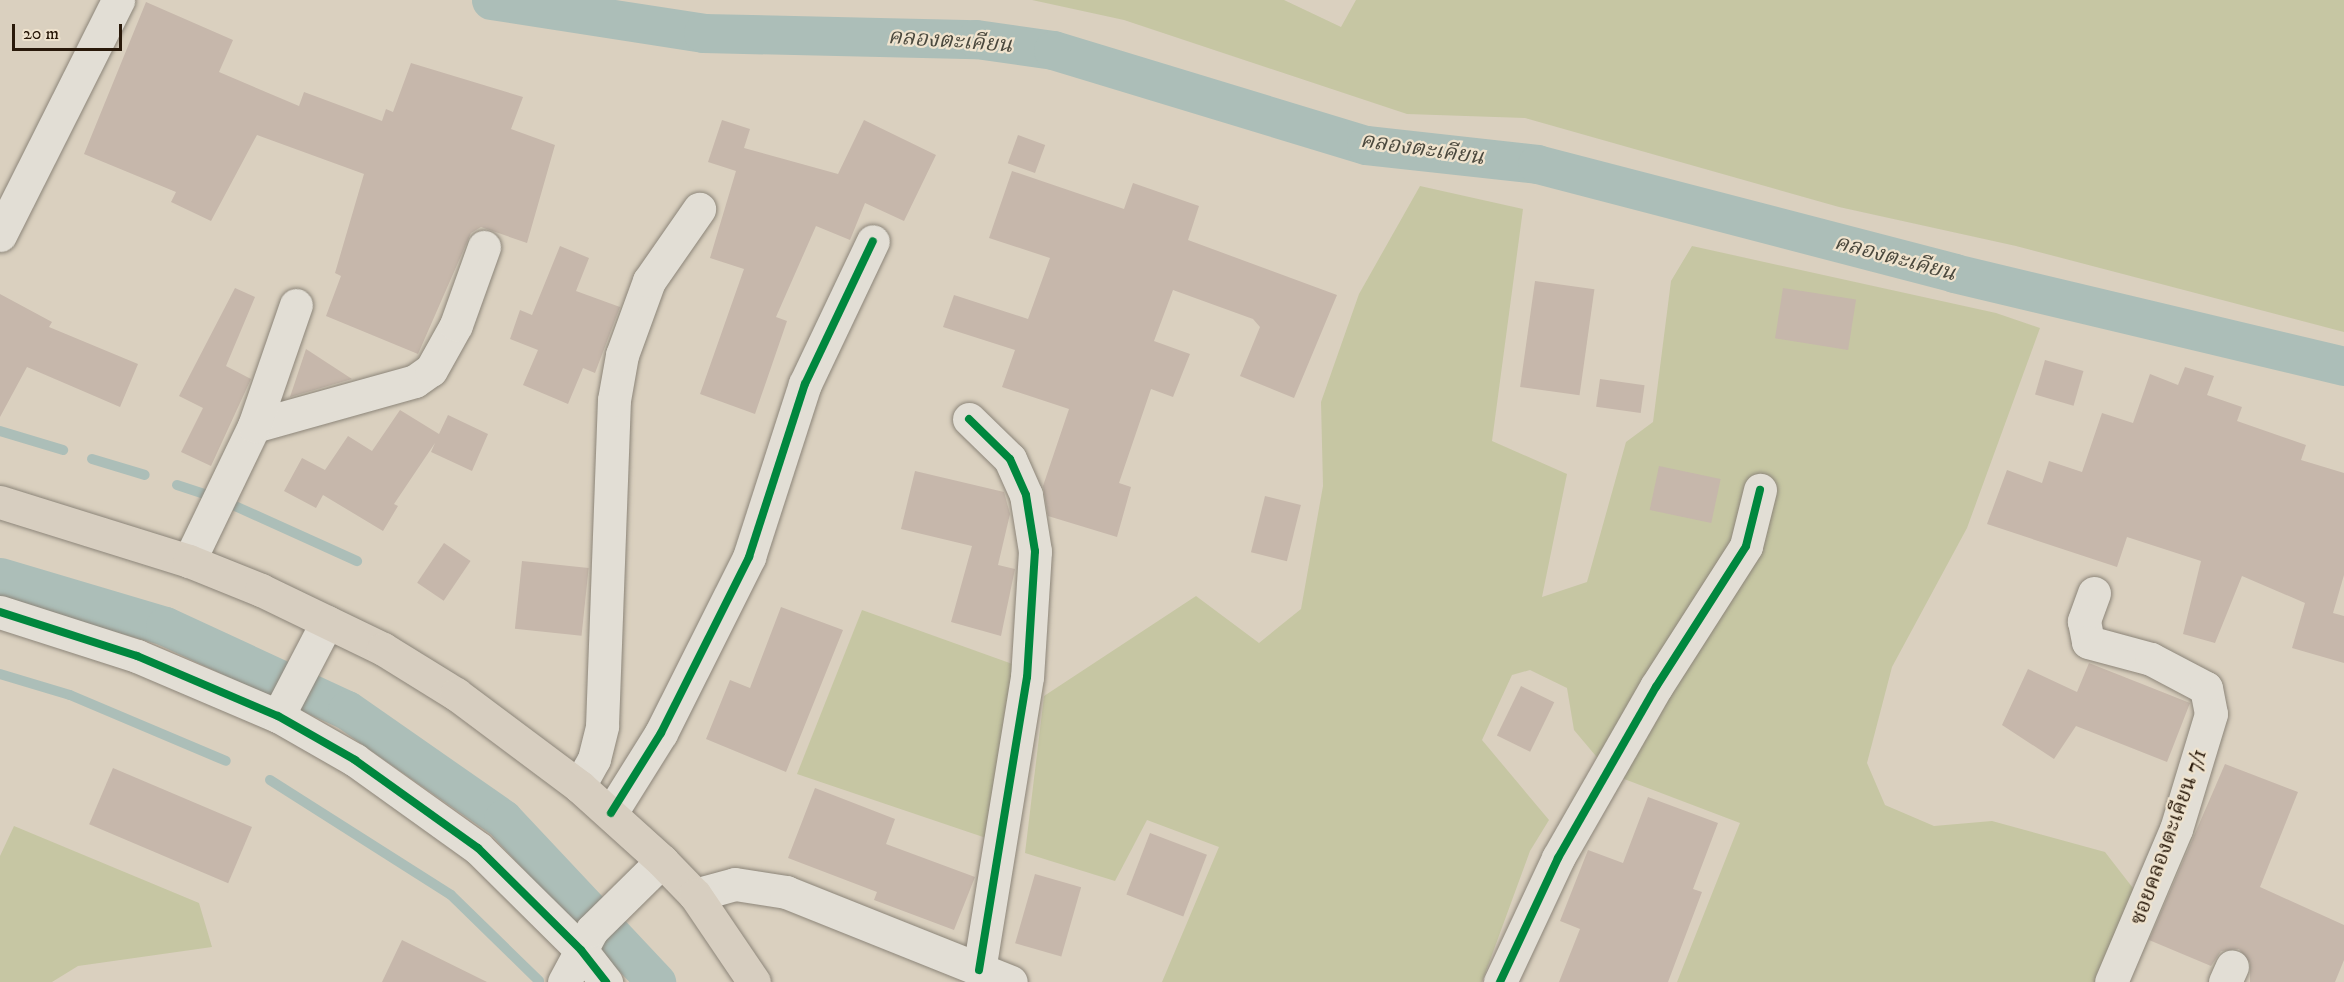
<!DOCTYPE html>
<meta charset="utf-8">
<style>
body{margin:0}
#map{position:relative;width:2344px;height:982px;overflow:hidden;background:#dad0bf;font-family:"IM FELL DW Pica","Noto Serif Thai",serif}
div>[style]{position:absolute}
.green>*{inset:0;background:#c6c6a3}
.stream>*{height:10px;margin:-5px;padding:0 5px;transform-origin:5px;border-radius:5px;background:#acbeb8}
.canal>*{height:39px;margin:-19.5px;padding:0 19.5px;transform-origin:19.5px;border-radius:19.5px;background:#acbeb8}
.building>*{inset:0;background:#c6b7ab;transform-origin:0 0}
.roads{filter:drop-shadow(0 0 2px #8c8579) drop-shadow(0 0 2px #8c8579)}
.minor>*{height:33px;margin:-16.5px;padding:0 16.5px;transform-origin:16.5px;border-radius:16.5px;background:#e2ded5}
.major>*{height:33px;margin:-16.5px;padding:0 16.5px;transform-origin:16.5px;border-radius:16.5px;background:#d7cec0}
.cycleway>*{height:8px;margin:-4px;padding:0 4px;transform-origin:4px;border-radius:4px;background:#00873e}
span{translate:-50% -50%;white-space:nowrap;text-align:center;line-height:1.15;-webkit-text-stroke:4.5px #efe3ce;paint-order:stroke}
.street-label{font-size:21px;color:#29190a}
.water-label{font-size:22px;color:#4a483d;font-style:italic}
.scale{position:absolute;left:12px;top:24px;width:110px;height:27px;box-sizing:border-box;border:3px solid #29190a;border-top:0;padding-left:8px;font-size:18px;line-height:21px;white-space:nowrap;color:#29190a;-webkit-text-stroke:4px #efe3ce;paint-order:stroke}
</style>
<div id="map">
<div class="green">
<i style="clip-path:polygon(1032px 0,1284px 0,1341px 27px,1356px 0,2344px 0,2344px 332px,2016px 246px,1839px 207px,1525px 118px,1407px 114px,1124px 20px)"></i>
<i style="clip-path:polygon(1420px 186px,1523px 209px,1492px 441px,1567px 474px,1542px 597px,1587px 582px,1626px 442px,1653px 422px,1671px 281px,1692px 246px,1996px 313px,2040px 328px,1967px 528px,1892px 667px,1867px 763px,1885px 805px,1934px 826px,1992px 821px,2105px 852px,2136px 892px,2096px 982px,1677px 982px,1740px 823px,1611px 774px,1574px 730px,1567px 688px,1530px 670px,1512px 675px,1482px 740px,1549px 820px,1530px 851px,1482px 982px,1162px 982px,1219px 847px,1147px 820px,1115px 881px,1025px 853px,1044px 696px,1196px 596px,1259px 643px,1301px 609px,1323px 486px,1321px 402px,1359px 294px)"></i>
<i style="clip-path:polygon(862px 610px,1018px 666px,992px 840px,797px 774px)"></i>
<i style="clip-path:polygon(14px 826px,199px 903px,212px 947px,78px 966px,52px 982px,0 982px,0 856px)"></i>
</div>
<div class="stream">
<i style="left:0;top:431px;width:66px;rotate:16.8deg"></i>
<i style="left:92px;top:459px;width:55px;rotate:16.8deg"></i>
<i style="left:177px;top:485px;width:32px;rotate:18deg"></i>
<i style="left:235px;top:506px;width:134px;rotate:24.3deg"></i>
<i style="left:0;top:674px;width:73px;rotate:16.7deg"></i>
<i style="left:70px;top:695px;width:169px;rotate:22.9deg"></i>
<i style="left:270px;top:780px;width:214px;rotate:32.4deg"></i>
<i style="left:451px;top:895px;width:123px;rotate:44.3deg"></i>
</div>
<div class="canal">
<i style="left:491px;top:0;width:215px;rotate:8.8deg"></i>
<i style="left:703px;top:33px;width:273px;rotate:1.3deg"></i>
<i style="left:976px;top:39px;width:78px;rotate:8.1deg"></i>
<i style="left:1053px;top:50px;width:327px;rotate:16.9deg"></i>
<i style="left:1366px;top:145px;width:172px;rotate:6.3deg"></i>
<i style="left:1537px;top:164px;width:431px;rotate:14.6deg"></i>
<i style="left:1954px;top:273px;width:401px;rotate:13.4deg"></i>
<i style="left:0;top:577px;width:172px;rotate:16.5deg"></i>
<i style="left:165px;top:626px;width:200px;rotate:24.8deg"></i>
<i style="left:347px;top:710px;width:190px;rotate:34.9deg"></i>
<i style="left:503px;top:819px;width:224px;rotate:46.8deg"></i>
</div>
<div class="building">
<i style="clip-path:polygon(146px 2px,233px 40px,219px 72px,299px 106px,304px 92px,382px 121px,386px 109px,393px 112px,411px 63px,523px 97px,511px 129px,555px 145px,527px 243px,481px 227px,471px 233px,418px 354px,326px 316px,341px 276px,335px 273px,364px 174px,257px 135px,211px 221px,171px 202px,176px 192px,84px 154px)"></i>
<i style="clip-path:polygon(722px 120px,750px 129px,744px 148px,838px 174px,864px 120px,936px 155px,904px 221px,865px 203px,850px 240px,816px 226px,776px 317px,787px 321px,755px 414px,700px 394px,744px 269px,710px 258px,736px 171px,708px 162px)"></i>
<i style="left:1018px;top:135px;width:29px;height:30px;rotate:20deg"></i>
<i style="clip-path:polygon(1012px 171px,1124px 209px,1133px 183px,1199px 206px,1188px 240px,1337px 295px,1294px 398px,1240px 376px,1260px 327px,1253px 319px,1173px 290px,1154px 341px,1190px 354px,1173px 397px,1151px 389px,1119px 483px,1131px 487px,1117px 537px,1048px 516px,1043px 486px,1069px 409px,1002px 387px,1015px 350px,943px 327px,954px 295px,1028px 319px,1050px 258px,989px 238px)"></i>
<i style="clip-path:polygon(560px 246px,589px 258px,576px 291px,620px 307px,595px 373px,583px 368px,568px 404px,523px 385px,538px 350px,510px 339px,520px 310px,532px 315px)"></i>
<i style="left:1535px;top:281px;width:60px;height:107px;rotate:8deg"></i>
<i style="clip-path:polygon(235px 288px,255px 297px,226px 366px,251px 379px,211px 466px,181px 452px,203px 408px,179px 396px)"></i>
<i style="left:1783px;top:288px;width:74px;height:51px;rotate:9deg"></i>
<i style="clip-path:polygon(0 294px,52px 322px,49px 327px,138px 364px,120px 407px,27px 367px,0 417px)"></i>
<i style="clip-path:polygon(306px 349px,352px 379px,290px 397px)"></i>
<i style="left:2045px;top:360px;width:40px;height:36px;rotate:16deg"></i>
<i style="clip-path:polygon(2185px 367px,2214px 376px,2207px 395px,2242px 407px,2237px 421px,2306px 445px,2301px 460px,2344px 473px,2344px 575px,2333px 613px,2344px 616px,2344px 663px,2292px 648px,2305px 603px,2242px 576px,2215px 643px,2183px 634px,2201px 561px,2127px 537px,2117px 567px,1987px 524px,2007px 470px,2042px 483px,2049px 461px,2082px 472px,2102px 413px,2133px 423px,2150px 374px,2178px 385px)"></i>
<i style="left:1600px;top:379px;width:45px;height:28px;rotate:8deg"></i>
<i style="clip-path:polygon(400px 410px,439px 434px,448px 415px,488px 434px,472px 471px,431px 452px,435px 443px,394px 504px,398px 506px,383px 531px,323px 495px,316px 508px,284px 491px,302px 458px,325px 470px,348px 436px,372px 451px)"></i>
<i style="left:1659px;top:466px;width:63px;height:45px;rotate:12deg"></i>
<i style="clip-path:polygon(915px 471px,1004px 492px,1010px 514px,998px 565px,1015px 569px,1001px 636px,951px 622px,972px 546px,901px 529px)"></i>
<i style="left:1265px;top:496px;width:37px;height:58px;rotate:14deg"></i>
<i style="left:444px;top:543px;width:32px;height:48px;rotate:34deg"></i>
<i style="left:522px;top:561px;width:67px;height:68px;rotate:6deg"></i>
<i style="clip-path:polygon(781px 607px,843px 630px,786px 772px,706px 739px,730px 680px,750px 688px)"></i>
<i style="clip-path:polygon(2089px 663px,2190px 703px,2167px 762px,2076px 726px,2054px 759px,2002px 725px,2028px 669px,2077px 692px)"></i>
<i style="left:1521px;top:686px;width:37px;height:55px;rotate:26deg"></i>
<i style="clip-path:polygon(2225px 764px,2298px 792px,2260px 887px,2344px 925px,2344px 960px,2335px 982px,2250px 982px,2250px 963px,2239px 949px,2221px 951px,2211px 966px,2149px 940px)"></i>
<i style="left:113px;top:768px;width:151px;height:61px;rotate:23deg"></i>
<i style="clip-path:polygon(815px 788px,895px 819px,886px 844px,975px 877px,954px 930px,874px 900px,877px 892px,788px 858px)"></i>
<i style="clip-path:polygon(1648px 797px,1718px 823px,1693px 889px,1702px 892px,1668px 982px,1559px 982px,1580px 929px,1560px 921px,1588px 850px,1623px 863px)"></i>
<i style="left:1150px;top:833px;width:61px;height:66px;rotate:21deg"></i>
<i style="left:1035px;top:874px;width:48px;height:72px;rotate:16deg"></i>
<i style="clip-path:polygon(402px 940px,487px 982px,382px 982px)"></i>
</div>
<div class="roads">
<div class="minor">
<i style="left:0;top:235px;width:263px;rotate:-63.3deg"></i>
<i style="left:969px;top:419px;width:57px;rotate:44.3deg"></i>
<i style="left:1010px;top:459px;width:39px;rotate:66deg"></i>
<i style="left:1026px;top:495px;width:57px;rotate:80.9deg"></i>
<i style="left:1035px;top:551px;width:126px;rotate:93.6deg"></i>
<i style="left:1027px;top:677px;width:297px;rotate:99.3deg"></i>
<i style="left:254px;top:426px;width:167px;rotate:-15.6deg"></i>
<i style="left:415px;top:381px;width:19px;rotate:-35deg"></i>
<i style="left:431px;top:370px;width:51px;rotate:-60.9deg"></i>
<i style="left:456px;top:325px;width:83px;rotate:-70.3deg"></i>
<i style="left:189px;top:561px;width:150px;rotate:-64.3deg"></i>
<i style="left:254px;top:426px;width:128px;rotate:-70.9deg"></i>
<i style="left:2094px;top:593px;width:30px;rotate:110deg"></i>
<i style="left:2084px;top:621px;width:21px;rotate:79deg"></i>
<i style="left:2088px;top:642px;width:65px;rotate:15.1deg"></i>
<i style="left:2151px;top:659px;width:62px;rotate:27.8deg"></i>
<i style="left:2206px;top:688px;width:26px;rotate:79deg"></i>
<i style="left:2211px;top:714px;width:120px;rotate:106.9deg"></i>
<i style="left:2176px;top:829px;width:166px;rotate:113deg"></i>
<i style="left:0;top:612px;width:144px;rotate:17.8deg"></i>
<i style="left:137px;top:656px;width:153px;rotate:23.1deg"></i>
<i style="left:278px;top:716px;width:89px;rotate:29.7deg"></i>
<i style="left:355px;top:760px;width:151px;rotate:35.6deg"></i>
<i style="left:478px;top:848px;width:145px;rotate:44.7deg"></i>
<i style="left:581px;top:950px;width:41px;rotate:52deg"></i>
<i style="left:278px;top:716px;width:106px;rotate:-62.5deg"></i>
<i style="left:579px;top:786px;width:31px;rotate:-61deg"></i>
<i style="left:594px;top:759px;width:34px;rotate:-76deg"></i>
<i style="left:602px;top:726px;width:326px;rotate:-87.9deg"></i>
<i style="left:614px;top:400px;width:46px;rotate:-79.9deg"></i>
<i style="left:622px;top:355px;width:79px;rotate:-70deg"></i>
<i style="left:649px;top:281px;width:88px;rotate:-55.2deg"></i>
<i style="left:611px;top:813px;width:94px;rotate:-58deg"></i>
<i style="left:661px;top:733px;width:197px;rotate:-63.4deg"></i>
<i style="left:749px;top:557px;width:182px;rotate:-72.1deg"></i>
<i style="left:805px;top:384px;width:158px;rotate:-64.6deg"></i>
<i style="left:695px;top:895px;width:41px;rotate:-15.4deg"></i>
<i style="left:735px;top:884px;width:52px;rotate:8.9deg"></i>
<i style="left:786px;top:892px;width:242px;rotate:21.8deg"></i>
<i style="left:564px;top:982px;width:59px;rotate:-61.7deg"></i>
<i style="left:592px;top:930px;width:98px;rotate:-44.6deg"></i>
<i style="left:1500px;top:982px;width:137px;rotate:-64.9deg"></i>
<i style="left:1558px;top:858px;width:197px;rotate:-60.2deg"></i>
<i style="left:1656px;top:687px;width:167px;rotate:-57.4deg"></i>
<i style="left:1746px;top:546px;width:58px;rotate:-76deg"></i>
<i style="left:2225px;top:982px;width:17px;rotate:-66deg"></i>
</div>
<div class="major">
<i style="left:0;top:502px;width:198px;rotate:17.3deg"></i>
<i style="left:189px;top:561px;width:78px;rotate:21.9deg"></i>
<i style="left:261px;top:590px;width:136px;rotate:25.8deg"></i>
<i style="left:383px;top:649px;width:86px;rotate:31.7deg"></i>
<i style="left:456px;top:694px;width:154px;rotate:36.8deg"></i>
<i style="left:579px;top:786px;width:112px;rotate:42.1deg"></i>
<i style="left:662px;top:861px;width:47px;rotate:45.9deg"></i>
<i style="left:695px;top:895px;width:105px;rotate:55.9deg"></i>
</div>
</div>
<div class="cycleway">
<i style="left:969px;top:419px;width:57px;rotate:44.3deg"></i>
<i style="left:1010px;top:459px;width:39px;rotate:66deg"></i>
<i style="left:1026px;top:495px;width:57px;rotate:80.9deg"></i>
<i style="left:1035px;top:551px;width:126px;rotate:93.6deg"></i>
<i style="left:1027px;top:677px;width:297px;rotate:99.3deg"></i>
<i style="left:0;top:612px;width:144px;rotate:17.8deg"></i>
<i style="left:137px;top:656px;width:153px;rotate:23.1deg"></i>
<i style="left:278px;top:716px;width:89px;rotate:29.7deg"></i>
<i style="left:355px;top:760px;width:151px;rotate:35.6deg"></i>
<i style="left:478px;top:848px;width:145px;rotate:44.7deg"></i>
<i style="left:581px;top:950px;width:41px;rotate:52deg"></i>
<i style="left:611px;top:813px;width:94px;rotate:-58deg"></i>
<i style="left:661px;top:733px;width:197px;rotate:-63.4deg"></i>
<i style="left:749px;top:557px;width:182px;rotate:-72.1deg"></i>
<i style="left:805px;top:384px;width:158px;rotate:-64.6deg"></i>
<i style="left:1500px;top:982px;width:137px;rotate:-64.9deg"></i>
<i style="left:1558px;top:858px;width:197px;rotate:-60.2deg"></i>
<i style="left:1656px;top:687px;width:167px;rotate:-57.4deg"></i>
<i style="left:1746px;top:546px;width:58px;rotate:-76deg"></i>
</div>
<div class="street-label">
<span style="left:2169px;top:837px;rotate:-70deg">ซอยคลองตะเคียน 7/1</span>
</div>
<div class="water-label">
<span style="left:950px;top:41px;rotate:4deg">คลองตะเคียน</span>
<span style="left:1422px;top:149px;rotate:8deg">คลองตะเคียน</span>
<span style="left:1895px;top:258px;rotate:15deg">คลองตะเคียน</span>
</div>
<div class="scale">20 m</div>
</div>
